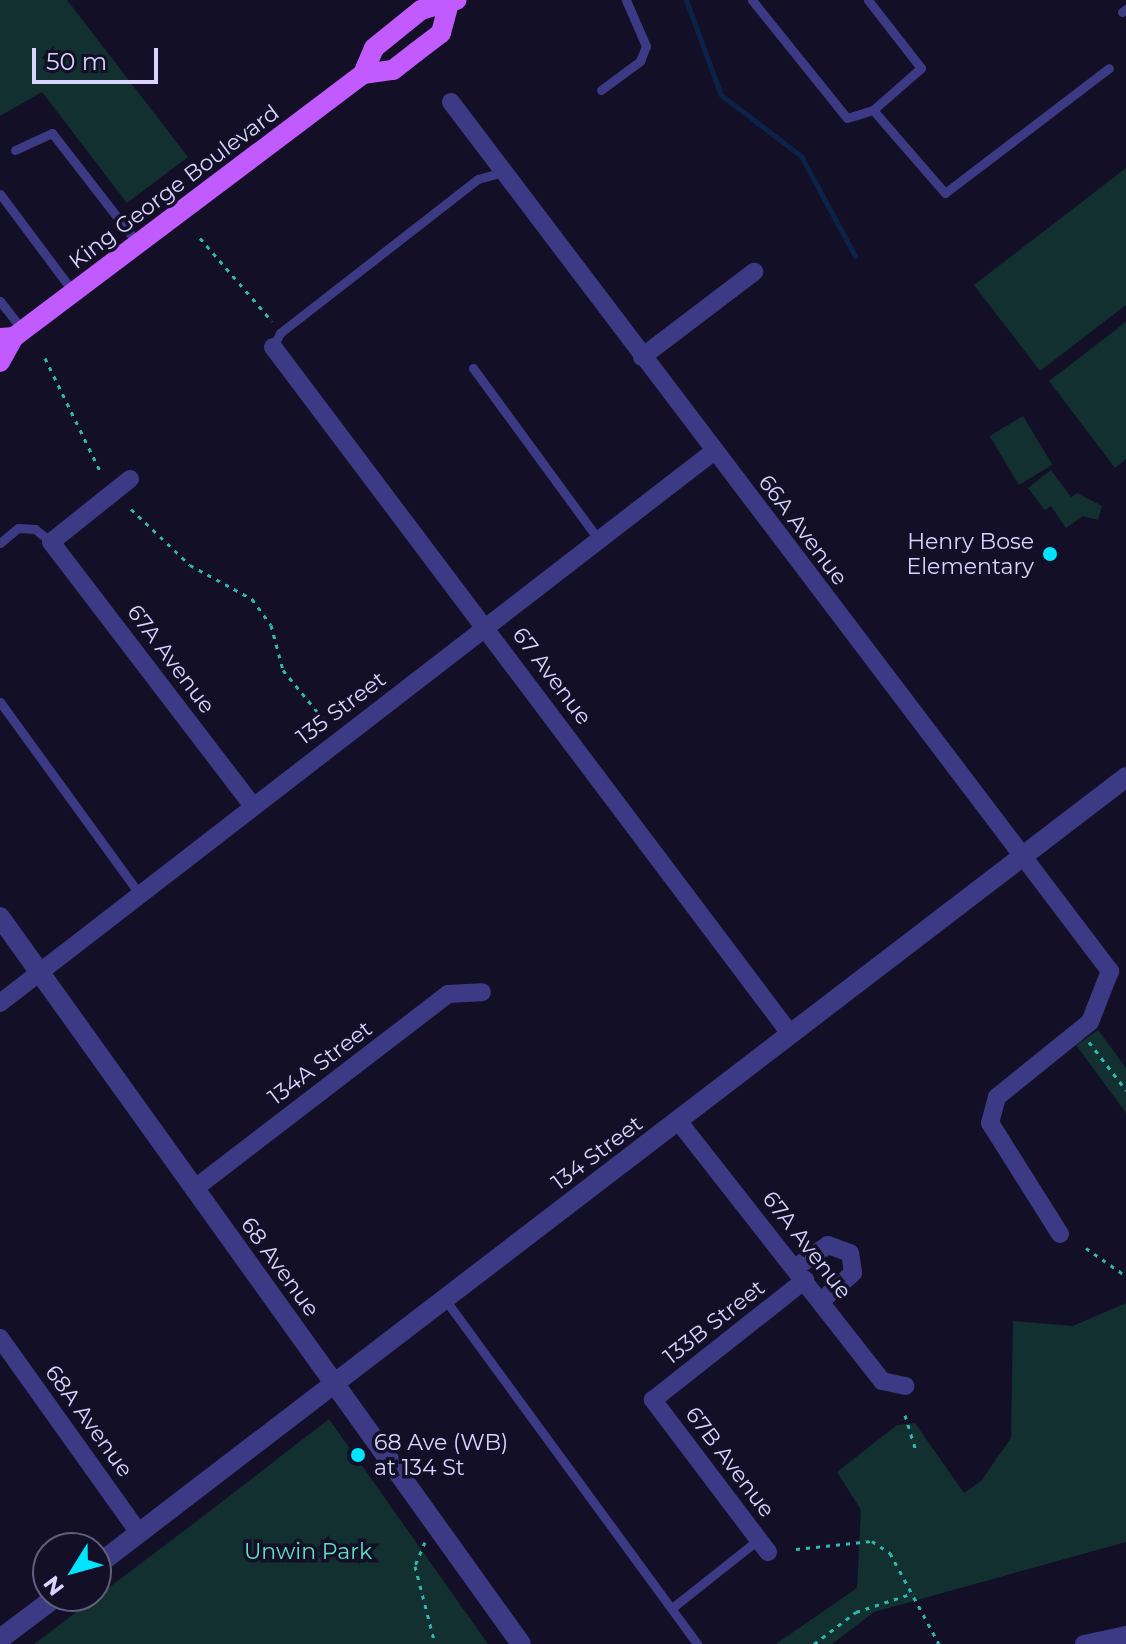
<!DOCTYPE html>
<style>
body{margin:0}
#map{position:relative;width:1126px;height:1644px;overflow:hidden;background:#130f26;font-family:Montserrat,sans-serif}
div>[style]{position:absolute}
.green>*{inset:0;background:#12302f;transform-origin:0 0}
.stream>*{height:5px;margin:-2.5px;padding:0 2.5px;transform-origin:2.5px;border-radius:2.5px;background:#0c2248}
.path>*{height:3px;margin-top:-1.5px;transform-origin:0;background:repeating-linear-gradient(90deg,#2fb8b0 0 4px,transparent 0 10px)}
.service>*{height:9px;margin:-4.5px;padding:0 4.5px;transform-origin:4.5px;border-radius:4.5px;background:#3d3a85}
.minor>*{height:18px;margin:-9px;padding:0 9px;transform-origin:9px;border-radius:9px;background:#3d3a85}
.tertiary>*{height:20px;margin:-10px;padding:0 10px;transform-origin:10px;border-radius:10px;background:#3d3a85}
.primary>*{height:20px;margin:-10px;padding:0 10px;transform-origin:10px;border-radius:10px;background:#c25bff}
.dots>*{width:22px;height:22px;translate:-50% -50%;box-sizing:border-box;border:4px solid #130f26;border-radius:50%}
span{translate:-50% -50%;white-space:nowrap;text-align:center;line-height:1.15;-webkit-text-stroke:7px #130f26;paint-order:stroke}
.street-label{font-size:22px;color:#d9d4ff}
.poi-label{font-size:22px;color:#d9d4ff}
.right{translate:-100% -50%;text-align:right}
.left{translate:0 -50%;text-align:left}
.park-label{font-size:22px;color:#5fe0c0}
.north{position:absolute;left:32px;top:1532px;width:80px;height:80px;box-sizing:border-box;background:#130f26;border:2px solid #625e7d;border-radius:50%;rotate:233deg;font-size:22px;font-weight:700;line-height:32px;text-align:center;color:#d9d4ff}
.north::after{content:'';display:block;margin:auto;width:28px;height:36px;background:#00e5ff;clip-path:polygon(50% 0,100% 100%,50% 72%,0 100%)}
.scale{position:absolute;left:32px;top:48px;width:126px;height:36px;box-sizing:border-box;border:4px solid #d9d4ff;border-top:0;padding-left:10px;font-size:24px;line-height:28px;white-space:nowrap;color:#d9d4ff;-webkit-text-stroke:6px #130f26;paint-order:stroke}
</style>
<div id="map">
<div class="green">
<i style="clip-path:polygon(0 0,67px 0,188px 157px,127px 203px,42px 92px,0 116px)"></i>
<i style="clip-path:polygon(1126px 168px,1126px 305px,1040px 371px,974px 285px)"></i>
<i style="clip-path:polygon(1126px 322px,1126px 459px,1115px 468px,1049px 381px)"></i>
<i style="left:1023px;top:416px;width:57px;height:39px;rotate:59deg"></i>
<i style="clip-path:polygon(1051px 470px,1071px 497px,1077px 493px,1102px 506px,1098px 520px,1083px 516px,1066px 528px,1051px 506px,1045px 510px,1028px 488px)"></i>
<i style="clip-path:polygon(1098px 1030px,1126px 1068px,1126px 1113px,1076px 1045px)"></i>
<i style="clip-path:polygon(1126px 1303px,1126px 1542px,874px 1612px,832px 1644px,776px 1644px,857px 1588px,861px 1510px,837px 1472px,897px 1425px,915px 1423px,964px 1493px,981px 1481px,1011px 1438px,1013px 1321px,1073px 1326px)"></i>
<i style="clip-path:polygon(329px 1419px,488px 1644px,34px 1644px,197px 1521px)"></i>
</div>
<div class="stream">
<i style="left:686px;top:0;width:101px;rotate:69.8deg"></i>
<i style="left:721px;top:95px;width:101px;rotate:37.3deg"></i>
<i style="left:801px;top:156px;width:114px;rotate:61.6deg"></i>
</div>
<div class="path">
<i style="left:200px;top:238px;width:110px;rotate:49.1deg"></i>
<i style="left:45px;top:358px;width:126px;rotate:64deg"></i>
<i style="left:131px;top:509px;width:81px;rotate:43.5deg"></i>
<i style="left:190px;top:565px;width:71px;rotate:28.7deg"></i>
<i style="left:252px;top:599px;width:32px;rotate:54deg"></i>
<i style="left:271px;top:625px;width:47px;rotate:75.1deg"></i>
<i style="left:283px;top:670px;width:72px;rotate:50.6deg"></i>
<i style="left:1089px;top:1042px;width:61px;rotate:52.4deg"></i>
<i style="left:1086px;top:1248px;width:49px;rotate:35deg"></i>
<i style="left:905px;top:1415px;width:39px;rotate:73deg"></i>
<i style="left:425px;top:1542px;width:26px;rotate:113deg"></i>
<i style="left:415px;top:1566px;width:81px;rotate:75.6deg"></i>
<i style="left:796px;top:1549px;width:76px;rotate:-6deg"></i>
<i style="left:872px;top:1541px;width:22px;rotate:34deg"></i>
<i style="left:890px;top:1553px;width:103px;rotate:61.7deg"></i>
<i style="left:814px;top:1644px;width:53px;rotate:-37.3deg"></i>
<i style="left:856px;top:1612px;width:60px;rotate:-18.4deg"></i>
</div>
<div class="service">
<i style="left:752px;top:0;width:151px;rotate:51.2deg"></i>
<i style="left:847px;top:118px;width:27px;rotate:-17deg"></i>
<i style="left:873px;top:110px;width:110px;rotate:49.1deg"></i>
<i style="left:945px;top:193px;width:206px;rotate:-37.3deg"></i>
<i style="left:868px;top:0;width:86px;rotate:52.1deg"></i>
<i style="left:921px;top:68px;width:64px;rotate:138.8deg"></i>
<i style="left:1122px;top:12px;width:5px;rotate:-37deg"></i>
<i style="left:601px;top:90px;width:49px;rotate:-36.6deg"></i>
<i style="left:640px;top:61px;width:16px;rotate:-68deg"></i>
<i style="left:646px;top:46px;width:50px;rotate:-113.5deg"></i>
<i style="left:15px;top:150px;width:41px;rotate:-24.7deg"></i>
<i style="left:52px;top:133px;width:140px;rotate:52.2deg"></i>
<i style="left:0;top:194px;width:124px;rotate:53.2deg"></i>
<i style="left:0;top:301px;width:37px;rotate:52deg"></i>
<i style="left:273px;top:347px;width:16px;rotate:-63deg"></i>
<i style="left:280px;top:333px;width:251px;rotate:-37.9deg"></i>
<i style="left:478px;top:179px;width:25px;rotate:-16deg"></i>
<i style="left:473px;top:368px;width:213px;rotate:53.8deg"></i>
<i style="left:0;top:543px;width:23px;rotate:-40deg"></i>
<i style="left:18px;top:528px;width:17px;rotate:3deg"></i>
<i style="left:35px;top:529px;width:21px;rotate:39deg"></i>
<i style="left:0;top:702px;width:238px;rotate:54deg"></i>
<i style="left:444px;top:1298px;width:429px;rotate:53.8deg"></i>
<i style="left:672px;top:1608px;width:111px;rotate:-38.4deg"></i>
</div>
<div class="minor">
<i style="left:451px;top:102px;width:1091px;rotate:52.83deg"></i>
<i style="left:273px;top:347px;width:861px;rotate:53.02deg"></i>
<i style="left:642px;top:357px;width:141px;rotate:-37.2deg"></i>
<i style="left:130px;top:479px;width:101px;rotate:141.4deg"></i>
<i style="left:51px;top:542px;width:332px;rotate:52.6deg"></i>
<i style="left:0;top:1003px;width:901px;rotate:-37.7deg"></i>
<i style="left:679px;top:1122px;width:329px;rotate:51.9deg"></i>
<i style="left:882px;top:1381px;width:24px;rotate:12deg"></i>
<i style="left:194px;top:1189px;width:320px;rotate:-37.5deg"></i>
<i style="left:448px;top:994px;width:34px;rotate:-3deg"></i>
<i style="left:1060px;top:1234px;width:131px;rotate:-122.2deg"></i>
<i style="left:990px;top:1123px;width:27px;rotate:-75deg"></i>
<i style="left:997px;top:1097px;width:119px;rotate:-38.9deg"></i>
<i style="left:1090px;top:1022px;width:55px;rotate:-68.6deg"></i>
<i style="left:795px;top:1268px;width:40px;rotate:-34.9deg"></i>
<i style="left:828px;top:1245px;width:23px;rotate:20deg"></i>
<i style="left:850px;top:1253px;width:20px;rotate:81deg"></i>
<i style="left:853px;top:1273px;width:43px;rotate:138.8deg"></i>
<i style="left:0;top:1338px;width:239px;rotate:54.5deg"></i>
<i style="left:768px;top:1552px;width:191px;rotate:-127.1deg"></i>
<i style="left:653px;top:1400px;width:194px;rotate:-38.3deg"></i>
<i style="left:1084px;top:1644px;width:43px;rotate:-12.1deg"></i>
</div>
<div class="tertiary">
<i style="left:0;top:917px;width:894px;rotate:54.37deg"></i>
<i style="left:96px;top:1566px;width:1297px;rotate:-37.45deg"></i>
<i style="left:0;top:1639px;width:71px;rotate:-37deg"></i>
</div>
<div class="primary">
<i style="left:363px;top:74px;width:30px;rotate:-8deg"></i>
<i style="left:393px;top:70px;width:29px;rotate:-38deg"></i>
<i style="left:416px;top:52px;width:31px;rotate:-37deg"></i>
<i style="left:441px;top:33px;width:27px;rotate:-75deg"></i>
<i style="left:0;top:338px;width:14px;rotate:-4deg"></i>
<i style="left:14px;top:337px;width:437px;rotate:-37deg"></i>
<i style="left:363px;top:74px;width:28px;rotate:-67deg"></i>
<i style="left:374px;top:48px;width:60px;rotate:-39deg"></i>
<i style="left:421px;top:10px;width:37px;rotate:-16deg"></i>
<i style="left:0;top:362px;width:29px;rotate:-61deg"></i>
</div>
<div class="dots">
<i style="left:1050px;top:554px;background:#00e5ff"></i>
<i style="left:358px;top:1455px;background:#00e5ff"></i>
</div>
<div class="street-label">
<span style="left:174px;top:187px;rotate:-37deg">King George Boulevard</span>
<span style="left:803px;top:530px;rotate:53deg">66A Avenue</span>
<span style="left:171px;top:659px;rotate:53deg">67A Avenue</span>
<span style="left:552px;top:676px;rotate:53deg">67 Avenue</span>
<span style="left:341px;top:708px;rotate:-37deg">135 Street</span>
<span style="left:320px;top:1063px;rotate:-37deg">134A Street</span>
<span style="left:597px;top:1153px;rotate:-37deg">134 Street</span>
<span style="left:807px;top:1245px;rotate:52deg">67A Avenue</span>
<span style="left:280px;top:1267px;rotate:54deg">68 Avenue</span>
<span style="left:714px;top:1322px;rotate:-38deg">133B Street</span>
<span style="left:89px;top:1421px;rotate:54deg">68A Avenue</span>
<span style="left:730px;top:1462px;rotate:53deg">67B Avenue</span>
</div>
<div class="poi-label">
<span class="right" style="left:1034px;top:554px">Henry Bose<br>Elementary</span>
<span class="left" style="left:374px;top:1455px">68 Ave (WB)<br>at 134 St</span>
</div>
<div class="park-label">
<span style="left:308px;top:1552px">Unwin Park</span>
</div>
<div class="north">N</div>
<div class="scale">50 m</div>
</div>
